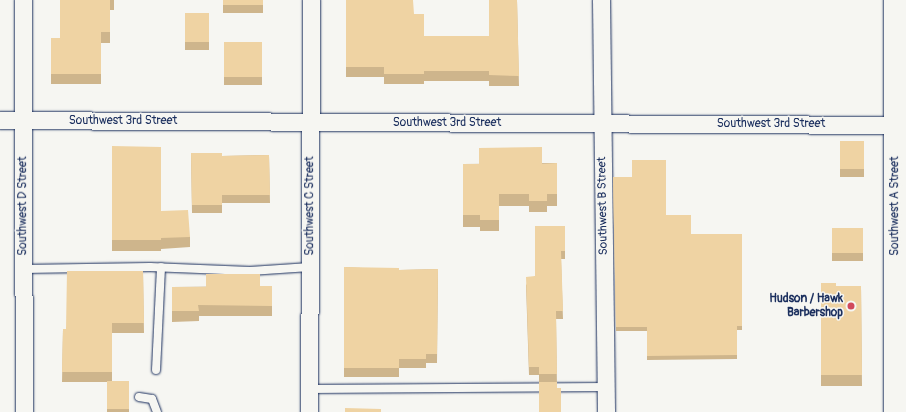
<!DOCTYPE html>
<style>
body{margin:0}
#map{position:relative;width:906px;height:412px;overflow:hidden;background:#f6f6f2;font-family:Pangolin,sans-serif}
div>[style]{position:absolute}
.roads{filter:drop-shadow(0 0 1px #1b2f5e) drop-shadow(0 0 1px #1b2f5e)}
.lane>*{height:8px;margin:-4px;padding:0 4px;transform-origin:4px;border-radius:4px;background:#f6f6f2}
.street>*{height:17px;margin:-8.5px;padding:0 8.5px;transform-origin:8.5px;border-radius:8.5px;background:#f6f6f2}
.secondary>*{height:22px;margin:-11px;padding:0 11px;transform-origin:11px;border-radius:11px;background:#f6f6f2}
.wall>*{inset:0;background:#ceb58c;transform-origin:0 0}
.building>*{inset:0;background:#efd3a3;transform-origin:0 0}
.dots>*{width:11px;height:11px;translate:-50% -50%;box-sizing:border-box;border:2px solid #f6f6f2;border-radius:50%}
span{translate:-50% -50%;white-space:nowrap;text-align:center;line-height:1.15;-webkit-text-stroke:3px #f6f6f2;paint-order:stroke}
.street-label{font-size:12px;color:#1b2f5e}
.poi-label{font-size:12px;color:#1b2f5e;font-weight:700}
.right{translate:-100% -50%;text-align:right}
</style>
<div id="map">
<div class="roads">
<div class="lane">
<i style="left:23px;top:269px;width:127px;rotate:-0.9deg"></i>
<i style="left:150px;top:267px;width:100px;rotate:2.3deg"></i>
<i style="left:250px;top:271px;width:60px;rotate:-3.8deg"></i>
<i style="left:156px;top:370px;width:103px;rotate:-87.2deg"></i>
<i style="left:309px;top:389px;width:297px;rotate:-0.4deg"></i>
<i style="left:139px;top:397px;width:13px;rotate:9deg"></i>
<i style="left:152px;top:399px;width:14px;rotate:69deg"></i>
</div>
<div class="street">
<i style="left:23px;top:0;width:412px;rotate:89.9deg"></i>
<i style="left:601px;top:0;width:412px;rotate:89.3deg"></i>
<i style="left:0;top:120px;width:895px;rotate:0.32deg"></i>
<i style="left:309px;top:412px;width:412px;rotate:-89.7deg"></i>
</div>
<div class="secondary">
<i style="left:895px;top:0;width:412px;rotate:90deg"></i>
</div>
</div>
<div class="wall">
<i style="clip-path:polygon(60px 0,114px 0,114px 10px,110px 10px,110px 43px,101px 43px,101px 84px,51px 84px,51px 38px,60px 38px)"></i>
<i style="left:223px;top:0;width:40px;height:13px"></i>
<i style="clip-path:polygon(346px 0,414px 14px,424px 36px,489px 36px,517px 0,519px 86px,489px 86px,489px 81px,424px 81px,424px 84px,384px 84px,384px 77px,346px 77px)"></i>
<i style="left:185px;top:13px;width:24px;height:37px"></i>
<i style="left:224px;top:42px;width:38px;height:43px"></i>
<i style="left:864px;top:141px;width:36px;height:24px;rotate:90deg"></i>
<i style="clip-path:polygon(112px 146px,161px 211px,190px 237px,190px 247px,161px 249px,161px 251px,112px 251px)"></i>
<i style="clip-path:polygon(191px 153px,222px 156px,269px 155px,270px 203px,222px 203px,222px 213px,192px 213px)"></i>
<i style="clip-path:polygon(557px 163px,557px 206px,547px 206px,547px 212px,529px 212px,529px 206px,499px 206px,499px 231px,480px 231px,480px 227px,463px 227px,463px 164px)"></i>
<i style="clip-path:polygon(613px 177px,691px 234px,742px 234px,742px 330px,737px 330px,737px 359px,647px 360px,647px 331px,616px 331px)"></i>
<i style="clip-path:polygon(565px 226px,565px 259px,561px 259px,563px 319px,556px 319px,557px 388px,539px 412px,539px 375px,529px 375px,526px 285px,535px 276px)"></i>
<i style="left:832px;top:228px;width:31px;height:33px"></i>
<i style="clip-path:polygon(344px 267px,399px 270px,438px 269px,437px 363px,426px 363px,426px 368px,399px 368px,399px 377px,344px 377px)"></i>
<i style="clip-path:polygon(143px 271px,144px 333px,112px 333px,112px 381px,129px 381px,129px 412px,107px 412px,107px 382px,62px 382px,63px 329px,66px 329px)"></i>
<i style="clip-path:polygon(821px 283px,836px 286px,861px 286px,862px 386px,821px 386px)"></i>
<i style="clip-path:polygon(260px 286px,272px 286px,272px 316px,199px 316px,199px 321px,172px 322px,172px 287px)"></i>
</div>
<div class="building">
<i style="clip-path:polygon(60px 0,110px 0,110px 32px,101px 32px,101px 74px,51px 74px,51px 38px,60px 38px)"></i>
<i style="left:223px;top:0;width:40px;height:5px"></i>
<i style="clip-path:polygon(346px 0,413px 0,414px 14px,424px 14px,424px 36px,489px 36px,489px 0,517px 0,519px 76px,489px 75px,489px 71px,424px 71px,424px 74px,384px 74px,384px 67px,346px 67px)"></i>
<i style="left:185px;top:13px;width:24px;height:29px"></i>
<i style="left:224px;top:42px;width:38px;height:35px"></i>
<i style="left:864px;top:141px;width:28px;height:24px;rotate:90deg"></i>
<i style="clip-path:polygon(112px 146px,161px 147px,161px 211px,188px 210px,190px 237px,161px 238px,161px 240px,112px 240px)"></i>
<i style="clip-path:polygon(542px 147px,542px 164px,557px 163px,557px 194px,547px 194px,547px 201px,529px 201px,529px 194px,499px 194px,499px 220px,480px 220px,480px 215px,463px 215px,463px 164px,479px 164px,479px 148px)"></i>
<i style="clip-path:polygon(191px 153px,222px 153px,222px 156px,269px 155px,270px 195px,222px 195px,222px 205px,192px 205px)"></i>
<i style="clip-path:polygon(632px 160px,666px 160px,666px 215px,691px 215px,691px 234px,742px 234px,742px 326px,737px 326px,737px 355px,647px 356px,647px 327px,616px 327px,613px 177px,632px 177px)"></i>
<i style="clip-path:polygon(535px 226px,565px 226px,565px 251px,561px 251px,563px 311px,556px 311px,557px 374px,539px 374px,539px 367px,529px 367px,526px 277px,535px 276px)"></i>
<i style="left:832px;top:228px;width:31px;height:25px"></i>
<i style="clip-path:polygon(344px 267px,399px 268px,399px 270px,438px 269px,437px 354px,426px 354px,426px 359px,399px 359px,399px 368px,344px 368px)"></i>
<i style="clip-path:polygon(67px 271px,143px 271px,144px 323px,112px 323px,112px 372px,62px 372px,63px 329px,66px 329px)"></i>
<i style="clip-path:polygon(206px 274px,260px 274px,260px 286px,272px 286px,272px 306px,198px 305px,199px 311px,172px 311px,172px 287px,206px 287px)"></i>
<i style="clip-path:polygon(821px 283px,836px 283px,836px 286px,861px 286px,862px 375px,821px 375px)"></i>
<i style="left:107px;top:381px;width:22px;height:28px"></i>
<i style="clip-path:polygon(539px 382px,557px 382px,557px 388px,561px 388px,561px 412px,539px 412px)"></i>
<i style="clip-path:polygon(345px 408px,381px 409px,381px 412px,345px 412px)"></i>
</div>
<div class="dots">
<i style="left:851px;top:306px;background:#d1495b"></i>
</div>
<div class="street-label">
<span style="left:123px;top:121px">Southwest 3rd Street</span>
<span style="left:447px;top:123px">Southwest 3rd Street</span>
<span style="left:771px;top:124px">Southwest 3rd Street</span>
<span style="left:23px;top:206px;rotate:-90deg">Southwest D Street</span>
<span style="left:310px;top:206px;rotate:-90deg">Southwest C Street</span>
<span style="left:603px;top:206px;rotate:-91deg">Southwest B Street</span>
<span style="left:895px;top:206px;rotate:-90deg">Southwest A Street</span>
</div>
<div class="poi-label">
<span class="right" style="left:843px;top:306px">Hudson / Hawk<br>Barbershop</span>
</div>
</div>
